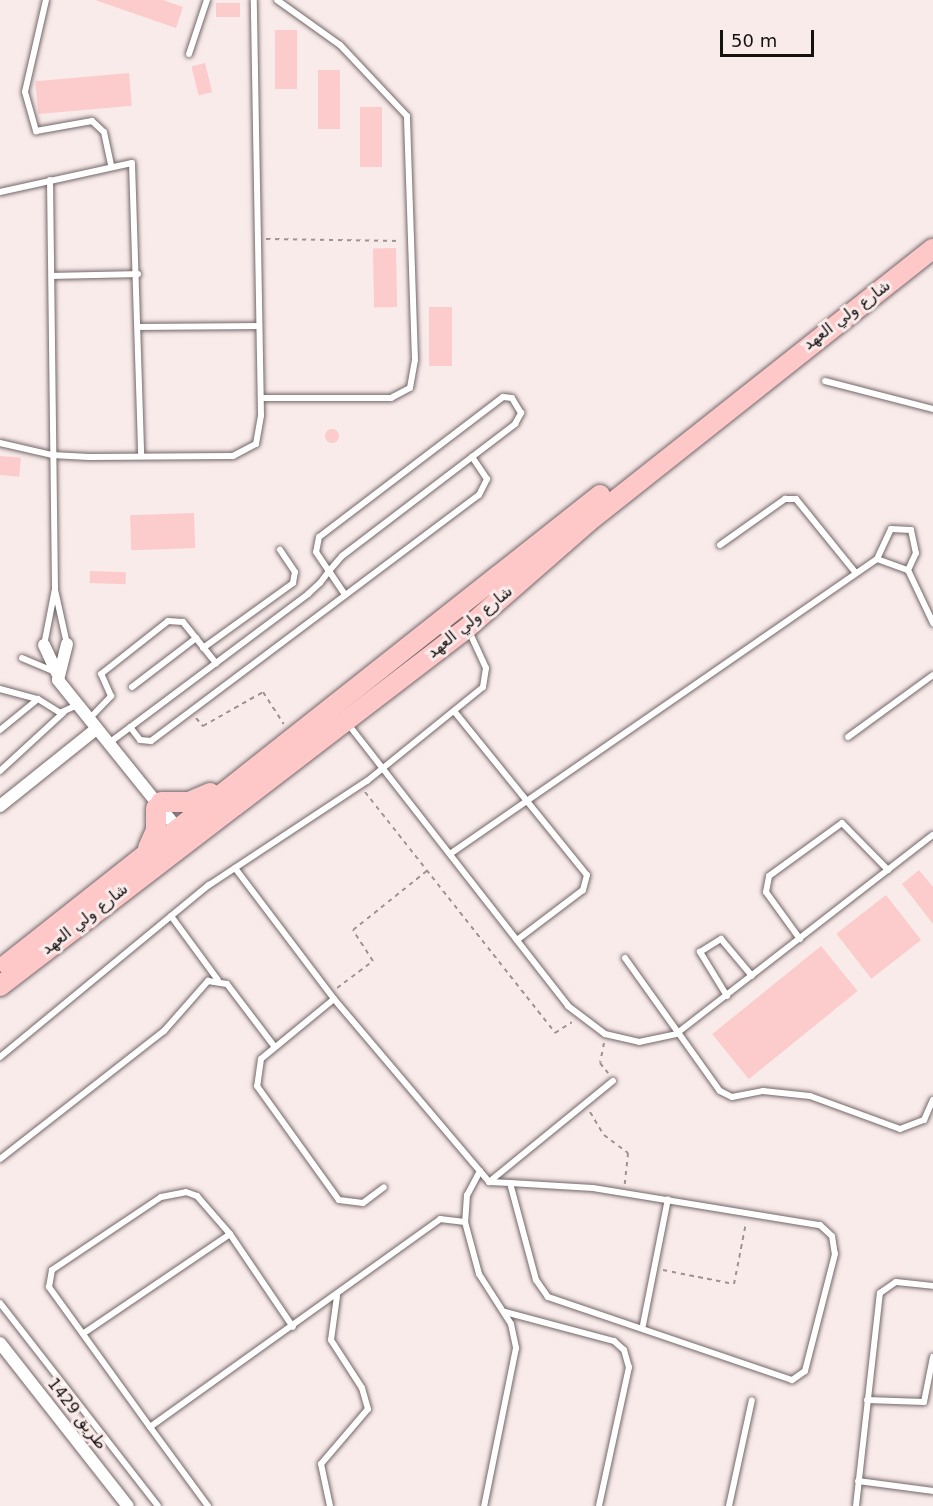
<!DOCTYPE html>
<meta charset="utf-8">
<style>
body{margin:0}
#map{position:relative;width:933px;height:1506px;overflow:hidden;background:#faebeb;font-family:"DejaVu Sans","Noto Sans Arabic",sans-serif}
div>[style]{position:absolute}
.building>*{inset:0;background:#fccbcb;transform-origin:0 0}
.round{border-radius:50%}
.path>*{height:2px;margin-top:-1px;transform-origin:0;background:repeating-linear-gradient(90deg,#9d9292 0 4.5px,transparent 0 9px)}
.roads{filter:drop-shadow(0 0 2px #736767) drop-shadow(0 0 2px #736767)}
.lane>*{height:6px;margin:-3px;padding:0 3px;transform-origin:3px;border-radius:3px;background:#fff}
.street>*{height:12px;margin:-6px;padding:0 6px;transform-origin:6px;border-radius:6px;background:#fff}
.primary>*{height:20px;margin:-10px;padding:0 10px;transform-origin:10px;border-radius:10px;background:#fec8c9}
span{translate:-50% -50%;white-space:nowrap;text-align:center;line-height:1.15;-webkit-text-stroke:6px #faebeb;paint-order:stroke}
.street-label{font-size:16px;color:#161111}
.scale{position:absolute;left:720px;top:30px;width:94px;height:27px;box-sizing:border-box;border:3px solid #161111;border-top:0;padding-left:8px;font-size:18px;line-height:21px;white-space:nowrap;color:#161111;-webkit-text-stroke:4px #faebeb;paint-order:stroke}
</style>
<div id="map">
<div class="building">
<i style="clip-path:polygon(95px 0,163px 0,183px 7px,176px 28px)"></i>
<i style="left:216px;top:3px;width:24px;height:14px"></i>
<i style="left:275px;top:30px;width:22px;height:59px"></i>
<i style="left:205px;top:63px;width:30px;height:14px;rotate:76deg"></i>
<i style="left:318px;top:70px;width:22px;height:59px"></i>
<i style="left:129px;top:73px;width:33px;height:94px;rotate:85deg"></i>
<i style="left:360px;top:107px;width:22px;height:60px"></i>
<i style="left:396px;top:248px;width:59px;height:23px;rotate:89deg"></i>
<i style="left:452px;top:307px;width:59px;height:23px;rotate:90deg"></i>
<i class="round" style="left:325px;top:429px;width:14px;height:14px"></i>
<i style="left:0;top:456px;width:21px;height:19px;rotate:5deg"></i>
<i style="left:194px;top:513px;width:35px;height:64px;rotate:88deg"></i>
<i style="left:90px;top:571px;width:36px;height:12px;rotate:2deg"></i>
<i style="clip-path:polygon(919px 870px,933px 887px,933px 924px,902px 884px)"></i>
<i style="left:886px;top:895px;width:57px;height:63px;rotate:52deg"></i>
<i style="left:821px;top:946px;width:58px;height:140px;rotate:51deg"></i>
</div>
<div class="path">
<i style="left:266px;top:239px;width:135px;rotate:0.8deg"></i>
<i style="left:196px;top:718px;width:11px;rotate:49deg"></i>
<i style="left:203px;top:726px;width:69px;rotate:-29.5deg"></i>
<i style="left:263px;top:692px;width:38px;rotate:57deg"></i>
<i style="left:365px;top:792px;width:307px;rotate:51.7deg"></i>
<i style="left:555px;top:1033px;width:20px;rotate:-33deg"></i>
<i style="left:337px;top:988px;width:45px;rotate:-36.9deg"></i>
<i style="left:373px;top:961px;width:37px;rotate:-123deg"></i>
<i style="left:353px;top:930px;width:96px;rotate:-38.7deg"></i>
<i style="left:604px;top:1043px;width:20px;rotate:101deg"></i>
<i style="left:600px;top:1063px;width:13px;rotate:51deg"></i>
<i style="left:590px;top:1112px;width:27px;rotate:59deg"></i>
<i style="left:604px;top:1135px;width:30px;rotate:37deg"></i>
<i style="left:628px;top:1153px;width:31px;rotate:96deg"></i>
<i style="left:663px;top:1270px;width:72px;rotate:11.2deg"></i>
<i style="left:734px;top:1284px;width:62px;rotate:-78.9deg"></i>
</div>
<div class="roads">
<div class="lane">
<i style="left:46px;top:0;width:94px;rotate:102.9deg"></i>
<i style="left:25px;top:92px;width:41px;rotate:74.2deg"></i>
<i style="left:36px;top:131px;width:57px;rotate:-10.1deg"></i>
<i style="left:92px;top:121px;width:16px;rotate:43deg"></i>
<i style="left:104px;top:132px;width:35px;rotate:78deg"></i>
<i style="left:189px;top:54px;width:57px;rotate:-71.6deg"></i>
<i style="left:0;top:192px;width:135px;rotate:-12.4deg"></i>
<i style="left:132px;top:163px;width:293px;rotate:88.2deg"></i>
<i style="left:52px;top:276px;width:86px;rotate:-1.3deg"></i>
<i style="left:138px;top:327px;width:121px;rotate:-0.5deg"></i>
<i style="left:825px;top:381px;width:112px;rotate:14.5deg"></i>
<i style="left:261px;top:398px;width:130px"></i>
<i style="left:391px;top:398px;width:21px;rotate:-28deg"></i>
<i style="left:410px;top:388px;width:28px;rotate:-80deg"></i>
<i style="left:415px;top:360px;width:244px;rotate:-91.9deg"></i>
<i style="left:407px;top:116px;width:98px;rotate:-133.3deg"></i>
<i style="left:340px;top:45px;width:77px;rotate:-144.5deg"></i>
<i style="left:0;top:443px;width:53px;rotate:13deg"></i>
<i style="left:52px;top:455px;width:37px;rotate:3deg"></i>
<i style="left:89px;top:457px;width:144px;rotate:-0.4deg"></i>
<i style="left:233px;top:456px;width:26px;rotate:-28deg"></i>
<i style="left:256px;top:444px;width:29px;rotate:-80deg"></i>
<i style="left:261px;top:415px;width:415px;rotate:-91deg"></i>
<i style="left:720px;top:545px;width:80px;rotate:-35.3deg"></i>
<i style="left:785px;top:499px;width:11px"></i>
<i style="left:796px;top:499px;width:95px;rotate:51deg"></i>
<i style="left:877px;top:559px;width:33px;rotate:20deg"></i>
<i style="left:55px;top:590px;width:55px;rotate:77.5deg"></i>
<i style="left:44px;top:645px;width:57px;rotate:-78.9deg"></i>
<i style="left:55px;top:589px;width:409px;rotate:-90.7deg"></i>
<i style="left:203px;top:648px;width:111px;rotate:-35.8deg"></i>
<i style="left:293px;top:583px;width:11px;rotate:-80deg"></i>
<i style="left:295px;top:572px;width:27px;rotate:-124deg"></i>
<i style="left:22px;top:658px;width:36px;rotate:23deg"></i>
<i style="left:132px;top:687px;width:81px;rotate:-37.4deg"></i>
<i style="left:0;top:689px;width:39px;rotate:15deg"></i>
<i style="left:38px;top:699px;width:26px;rotate:32deg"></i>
<i style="left:60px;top:713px;width:17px;rotate:-25deg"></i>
<i style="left:454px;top:711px;width:211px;rotate:51deg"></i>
<i style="left:587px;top:875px;width:16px;rotate:105deg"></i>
<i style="left:583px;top:890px;width:83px;rotate:142.9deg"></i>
<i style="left:89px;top:719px;width:32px;rotate:-46deg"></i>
<i style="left:111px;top:696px;width:24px;rotate:-114deg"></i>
<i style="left:101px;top:674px;width:85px;rotate:-38.3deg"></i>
<i style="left:168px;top:621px;width:15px;rotate:4deg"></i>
<i style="left:183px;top:622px;width:53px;rotate:51.2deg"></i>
<i style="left:348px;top:724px;width:358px;rotate:52deg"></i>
<i style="left:568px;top:1006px;width:46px;rotate:37.1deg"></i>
<i style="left:605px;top:1034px;width:35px;rotate:13deg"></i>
<i style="left:639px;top:1042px;width:38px;rotate:-12deg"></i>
<i style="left:676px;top:1034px;width:325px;rotate:-37.8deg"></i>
<i style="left:130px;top:727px;width:16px;rotate:52deg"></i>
<i style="left:140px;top:740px;width:11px;rotate:5deg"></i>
<i style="left:151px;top:741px;width:410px;rotate:-36.9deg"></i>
<i style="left:479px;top:495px;width:18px;rotate:-63deg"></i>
<i style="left:487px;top:479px;width:27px;rotate:-124deg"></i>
<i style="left:0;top:730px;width:49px;rotate:-39.2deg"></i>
<i style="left:848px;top:737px;width:105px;rotate:-36.1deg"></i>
<i style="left:109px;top:743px;width:249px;rotate:-36.8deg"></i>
<i style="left:308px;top:594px;width:16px;rotate:-43deg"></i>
<i style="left:320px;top:583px;width:15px;rotate:-53deg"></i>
<i style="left:329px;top:571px;width:20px;rotate:-49deg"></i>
<i style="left:342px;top:556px;width:218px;rotate:-37.3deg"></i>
<i style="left:515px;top:424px;width:13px;rotate:-61deg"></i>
<i style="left:521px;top:413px;width:17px;rotate:-121deg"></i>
<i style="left:512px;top:398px;width:9px;rotate:-174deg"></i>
<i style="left:503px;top:397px;width:231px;rotate:142.7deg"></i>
<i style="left:319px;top:537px;width:15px;rotate:101deg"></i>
<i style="left:316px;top:552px;width:23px;rotate:56deg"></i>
<i style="left:329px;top:571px;width:29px;rotate:56deg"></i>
<i style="left:0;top:771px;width:86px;rotate:-42.6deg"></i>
<i style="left:450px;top:854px;width:519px;rotate:-34.64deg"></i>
<i style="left:877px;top:559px;width:33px;rotate:-65deg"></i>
<i style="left:891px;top:529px;width:20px;rotate:3deg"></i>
<i style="left:911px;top:530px;width:24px;rotate:78deg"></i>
<i style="left:916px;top:553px;width:19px;rotate:115deg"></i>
<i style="left:908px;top:570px;width:59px;rotate:64.7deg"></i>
<i style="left:235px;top:868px;width:164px;rotate:52.9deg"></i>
<i style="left:334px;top:999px;width:240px;rotate:49.7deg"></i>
<i style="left:489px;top:1182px;width:160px;rotate:-39.2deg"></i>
<i style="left:171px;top:916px;width:79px;rotate:53.7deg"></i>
<i style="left:800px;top:939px;width:58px;rotate:-125.9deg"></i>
<i style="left:766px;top:892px;width:16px;rotate:-79deg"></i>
<i style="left:769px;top:876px;width:90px;rotate:-36deg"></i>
<i style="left:842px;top:823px;width:66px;rotate:45.6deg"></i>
<i style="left:625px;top:958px;width:163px;rotate:54.5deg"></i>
<i style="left:720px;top:1091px;width:13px;rotate:27deg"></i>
<i style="left:732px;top:1097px;width:32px;rotate:-11deg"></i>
<i style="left:763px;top:1091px;width:47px;rotate:6.1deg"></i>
<i style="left:810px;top:1096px;width:96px;rotate:20.1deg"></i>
<i style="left:900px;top:1129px;width:26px;rotate:-21deg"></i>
<i style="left:924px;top:1120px;width:22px;rotate:-66deg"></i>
<i style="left:727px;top:996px;width:52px;rotate:-121.5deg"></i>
<i style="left:700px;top:952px;width:25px;rotate:-32deg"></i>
<i style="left:721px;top:939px;width:48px;rotate:50deg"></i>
<i style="left:334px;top:999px;width:94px;rotate:140.6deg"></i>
<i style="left:261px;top:1059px;width:27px;rotate:98deg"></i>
<i style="left:257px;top:1086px;width:140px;rotate:54.3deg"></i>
<i style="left:339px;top:1200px;width:24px;rotate:7deg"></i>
<i style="left:363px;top:1203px;width:26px;rotate:-37deg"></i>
<i style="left:0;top:1057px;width:271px;rotate:-39.5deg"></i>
<i style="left:209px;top:885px;width:189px;rotate:-33.4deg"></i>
<i style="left:367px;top:781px;width:149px;rotate:-39deg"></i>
<i style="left:483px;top:687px;width:19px;rotate:-81deg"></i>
<i style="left:486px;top:668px;width:41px;rotate:-114.7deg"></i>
<i style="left:0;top:1159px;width:208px;rotate:-38deg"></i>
<i style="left:164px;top:1031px;width:67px;rotate:-48.7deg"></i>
<i style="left:208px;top:981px;width:19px;rotate:9deg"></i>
<i style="left:227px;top:984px;width:78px;rotate:52.8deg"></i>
<i style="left:480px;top:1171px;width:27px;rotate:118deg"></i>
<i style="left:467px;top:1195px;width:27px;rotate:94deg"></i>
<i style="left:465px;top:1222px;width:54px;rotate:74.9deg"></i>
<i style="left:479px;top:1274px;width:59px;rotate:57.4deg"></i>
<i style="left:511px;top:1324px;width:25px;rotate:78deg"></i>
<i style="left:516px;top:1348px;width:161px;rotate:101.4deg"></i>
<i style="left:489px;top:1182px;width:21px;rotate:3deg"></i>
<i style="left:510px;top:1183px;width:83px;rotate:3.4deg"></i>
<i style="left:593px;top:1188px;width:230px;rotate:9.3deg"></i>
<i style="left:820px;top:1225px;width:16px;rotate:43deg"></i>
<i style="left:832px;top:1236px;width:18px;rotate:81deg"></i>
<i style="left:835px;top:1254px;width:121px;rotate:104.4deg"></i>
<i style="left:805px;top:1371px;width:16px;rotate:145deg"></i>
<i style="left:792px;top:1380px;width:258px;rotate:-161.2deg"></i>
<i style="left:548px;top:1297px;width:21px;rotate:-125deg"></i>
<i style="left:536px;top:1280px;width:100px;rotate:-105deg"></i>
<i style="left:0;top:1303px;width:257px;rotate:52.1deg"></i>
<i style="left:505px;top:1312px;width:113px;rotate:14.9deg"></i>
<i style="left:614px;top:1341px;width:13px;rotate:42deg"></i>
<i style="left:624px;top:1350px;width:18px;rotate:74deg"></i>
<i style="left:629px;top:1367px;width:142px;rotate:102.2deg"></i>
<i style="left:643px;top:1325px;width:128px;rotate:-78.8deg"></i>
<i style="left:84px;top:1333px;width:176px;rotate:-34.1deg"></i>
<i style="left:867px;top:1400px;width:57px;rotate:2deg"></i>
<i style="left:924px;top:1402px;width:46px;rotate:-78.7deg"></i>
<i style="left:150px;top:1427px;width:173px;rotate:-125.8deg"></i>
<i style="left:49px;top:1287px;width:17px;rotate:-80deg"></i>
<i style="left:52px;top:1270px;width:131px;rotate:-33.8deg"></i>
<i style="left:161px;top:1197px;width:25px;rotate:-11deg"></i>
<i style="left:186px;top:1192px;width:12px;rotate:20deg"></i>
<i style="left:197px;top:1196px;width:50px;rotate:49deg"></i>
<i style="left:230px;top:1234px;width:112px;rotate:55.9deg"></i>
<i style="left:858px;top:1481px;width:76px;rotate:7.6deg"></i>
<i style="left:208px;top:1506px;width:98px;rotate:-126.3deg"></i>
<i style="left:150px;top:1427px;width:357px;rotate:-35.6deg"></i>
<i style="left:440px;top:1219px;width:25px;rotate:7deg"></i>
<i style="left:330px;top:1506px;width:43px;rotate:-102.1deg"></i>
<i style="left:321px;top:1464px;width:72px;rotate:-49.5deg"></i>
<i style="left:368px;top:1409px;width:22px;rotate:-106deg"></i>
<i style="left:362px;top:1388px;width:57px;rotate:-122.9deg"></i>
<i style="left:331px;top:1340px;width:44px;rotate:-82.2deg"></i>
<i style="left:729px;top:1506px;width:108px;rotate:-77.8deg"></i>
<i style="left:856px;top:1506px;width:214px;rotate:-83.6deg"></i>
<i style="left:880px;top:1293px;width:19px;rotate:-35deg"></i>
<i style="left:896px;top:1282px;width:37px;rotate:6deg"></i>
</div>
<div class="street">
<i style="left:67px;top:644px;width:37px;rotate:104deg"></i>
<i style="left:58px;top:680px;width:196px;rotate:51.2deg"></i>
<i style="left:44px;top:645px;width:31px;rotate:65deg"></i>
<i style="left:0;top:806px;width:122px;rotate:-38.7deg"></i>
<i style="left:0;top:1343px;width:207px;rotate:51.9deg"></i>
</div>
<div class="primary">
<i style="left:161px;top:802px;width:28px"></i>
<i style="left:189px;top:802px;width:23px;rotate:-23deg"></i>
<i style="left:148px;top:848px;width:20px;rotate:-66deg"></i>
<i style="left:156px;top:830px;width:22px;rotate:-90deg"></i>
<i style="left:7px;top:964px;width:756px;rotate:-38.34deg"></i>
<i style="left:0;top:986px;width:588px;rotate:-37.47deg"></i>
<i style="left:467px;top:628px;width:161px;rotate:-41.2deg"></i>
<i style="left:588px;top:522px;width:440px;rotate:-38.4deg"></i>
</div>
</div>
<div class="street-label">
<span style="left:847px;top:315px;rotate:-37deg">شارع ولي العهد</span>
<span style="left:470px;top:622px;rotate:-39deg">شارع ولي العهد</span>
<span style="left:85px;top:919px;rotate:-38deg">شارع ولي العهد</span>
<span style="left:77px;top:1414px;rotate:52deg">طريق 1429</span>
</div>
<div class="scale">50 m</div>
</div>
